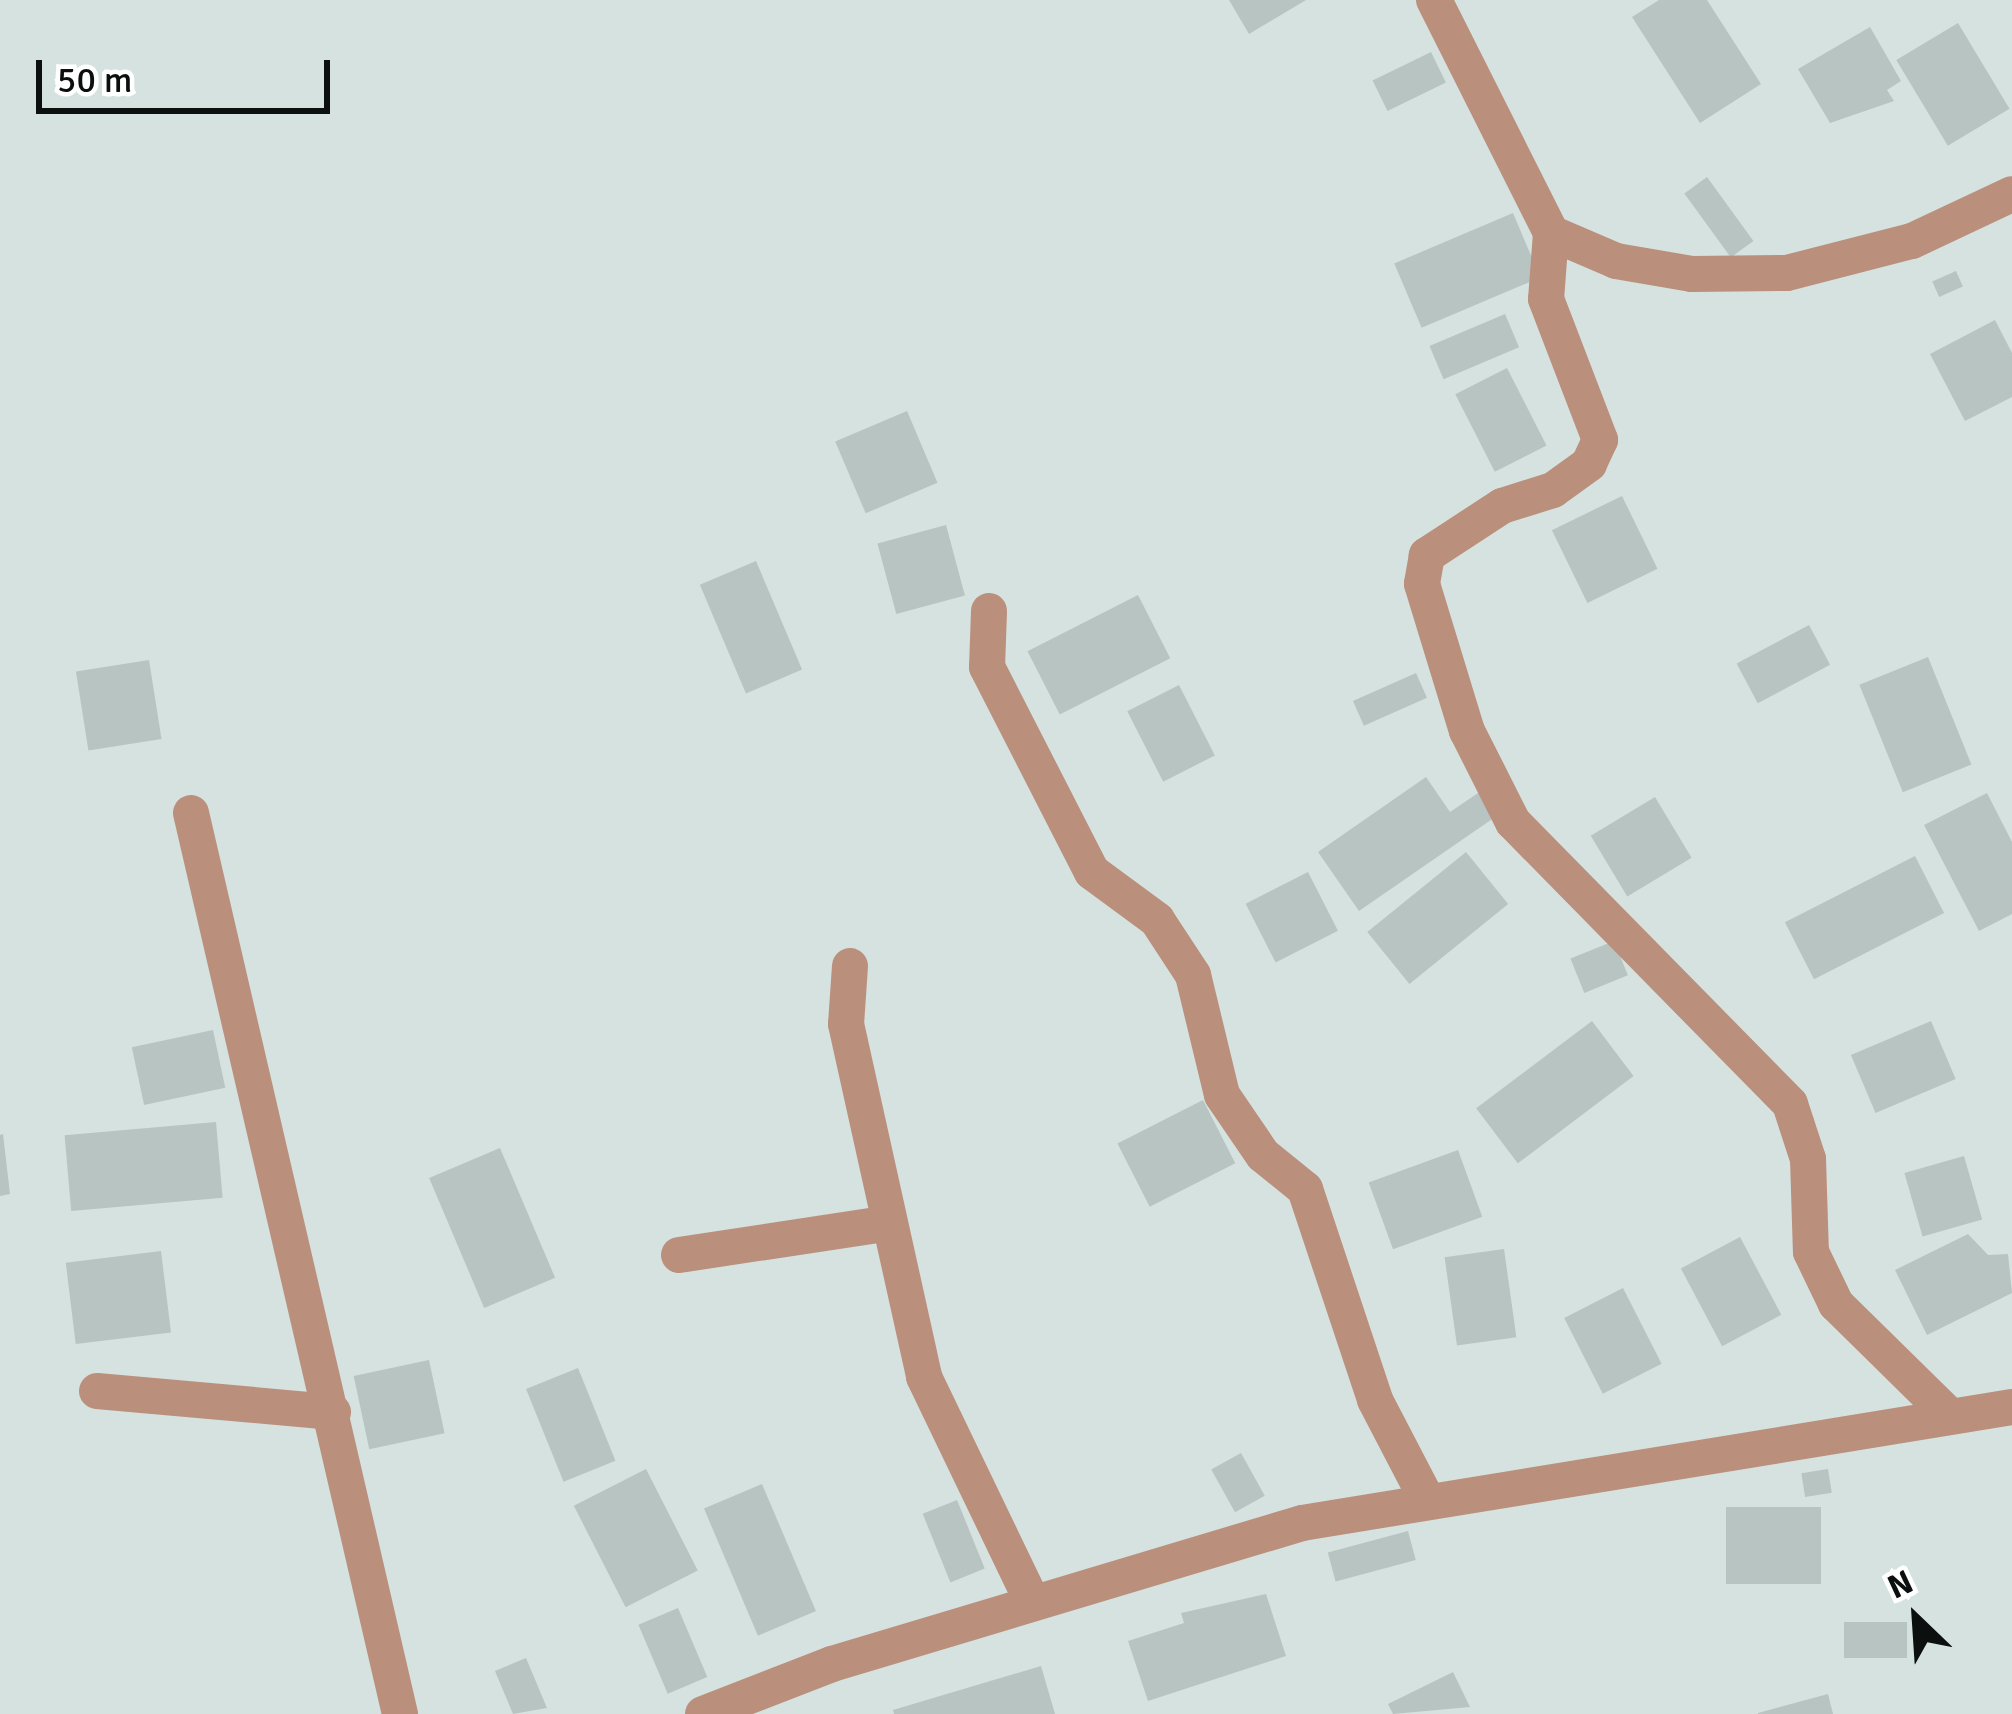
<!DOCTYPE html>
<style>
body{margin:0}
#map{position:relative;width:2012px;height:1714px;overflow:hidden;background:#d5e2e0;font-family:Signika,sans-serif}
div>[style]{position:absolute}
.building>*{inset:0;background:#b7c4c2;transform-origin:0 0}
.minor>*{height:36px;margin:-18px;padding:0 18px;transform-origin:18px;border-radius:18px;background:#ba8f7c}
span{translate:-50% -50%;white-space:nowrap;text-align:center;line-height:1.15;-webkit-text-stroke:9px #fff;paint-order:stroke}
.north{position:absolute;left:1856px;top:1558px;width:120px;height:120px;-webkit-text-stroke:9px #fff;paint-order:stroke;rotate:335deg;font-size:33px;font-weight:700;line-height:48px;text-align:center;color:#0b0f0e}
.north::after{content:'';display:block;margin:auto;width:42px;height:54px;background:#0b0f0e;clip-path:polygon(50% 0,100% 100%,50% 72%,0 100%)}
.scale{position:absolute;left:36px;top:60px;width:294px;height:54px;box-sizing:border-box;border:6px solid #0b0f0e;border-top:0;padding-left:15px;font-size:36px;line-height:42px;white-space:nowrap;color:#0b0f0e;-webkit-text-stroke:9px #fff;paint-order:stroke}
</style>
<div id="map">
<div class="building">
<i style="clip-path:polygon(1229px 0,1306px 0,1249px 34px)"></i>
<i style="clip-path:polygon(1659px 0,1707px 0,1761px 84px,1700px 123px,1632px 17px)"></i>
<i style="left:1958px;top:23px;width:100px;height:72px;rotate:59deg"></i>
<i style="clip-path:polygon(1870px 27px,1901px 81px,1887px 90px,1894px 101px,1830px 123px,1798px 69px)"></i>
<i style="left:1431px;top:52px;width:34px;height:65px;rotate:64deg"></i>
<i style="left:1707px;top:177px;width:79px;height:28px;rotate:54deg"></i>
<i style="left:1513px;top:213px;width:70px;height:129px;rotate:67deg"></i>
<i style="left:1956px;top:271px;width:17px;height:26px;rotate:66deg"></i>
<i style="left:1505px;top:314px;width:36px;height:82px;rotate:67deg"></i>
<i style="clip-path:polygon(1995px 320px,2012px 353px,2012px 397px,1965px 421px,1930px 354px)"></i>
<i style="left:1507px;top:368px;width:87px;height:58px;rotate:63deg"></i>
<i style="left:907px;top:411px;width:78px;height:78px;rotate:67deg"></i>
<i style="left:1622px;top:496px;width:81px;height:78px;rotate:64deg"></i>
<i style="left:946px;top:525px;width:73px;height:71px;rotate:75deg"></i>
<i style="left:756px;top:561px;width:118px;height:61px;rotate:67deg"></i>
<i style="left:1138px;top:595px;width:71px;height:124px;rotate:63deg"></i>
<i style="left:1809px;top:625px;width:45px;height:82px;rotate:62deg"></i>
<i style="left:1928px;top:657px;width:116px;height:74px;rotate:68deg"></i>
<i style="left:149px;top:660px;width:80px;height:74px;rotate:81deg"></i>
<i style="left:1416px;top:673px;width:27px;height:69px;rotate:66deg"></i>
<i style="left:1179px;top:685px;width:79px;height:58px;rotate:63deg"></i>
<i style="clip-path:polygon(1426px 777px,1450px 812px,1481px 791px,1498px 815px,1359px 911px,1318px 852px)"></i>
<i style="clip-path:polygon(1987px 793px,2012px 842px,2012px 914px,1979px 931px,1924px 825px)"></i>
<i style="left:1655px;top:797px;width:71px;height:75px;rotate:59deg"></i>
<i style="left:1466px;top:852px;width:67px;height:127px;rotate:51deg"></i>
<i style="left:1915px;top:856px;width:64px;height:146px;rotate:63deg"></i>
<i style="left:1308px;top:872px;width:66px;height:70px;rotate:63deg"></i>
<i style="left:1614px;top:941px;width:37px;height:47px;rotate:68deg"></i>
<i style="left:1592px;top:1021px;width:69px;height:145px;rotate:53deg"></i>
<i style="left:1931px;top:1021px;width:63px;height:87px;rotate:67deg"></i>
<i style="left:213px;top:1030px;width:59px;height:83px;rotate:78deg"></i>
<i style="left:1203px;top:1100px;width:71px;height:96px;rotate:63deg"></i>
<i style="left:216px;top:1122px;width:76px;height:152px;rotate:85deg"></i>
<i style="clip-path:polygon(3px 1134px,10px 1194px,0 1196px,0 1135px)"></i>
<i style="left:500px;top:1148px;width:141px;height:77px;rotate:67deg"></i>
<i style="left:1458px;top:1150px;width:71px;height:95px;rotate:70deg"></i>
<i style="left:1964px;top:1156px;width:66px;height:62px;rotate:74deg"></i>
<i style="clip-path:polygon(1968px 1234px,1988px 1255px,2008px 1254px,2012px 1293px,1927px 1335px,1895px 1270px)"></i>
<i style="left:1740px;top:1237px;width:88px;height:67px;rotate:62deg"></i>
<i style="left:1504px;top:1249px;width:89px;height:60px;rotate:82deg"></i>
<i style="left:161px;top:1251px;width:82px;height:96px;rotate:83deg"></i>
<i style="left:1623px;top:1288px;width:85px;height:66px;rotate:63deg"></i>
<i style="left:429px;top:1360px;width:75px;height:77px;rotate:78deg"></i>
<i style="left:578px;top:1368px;width:100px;height:56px;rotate:68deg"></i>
<i style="left:1241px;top:1453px;width:49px;height:34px;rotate:61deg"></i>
<i style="left:646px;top:1469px;width:114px;height:81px;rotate:63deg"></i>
<i style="left:1828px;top:1469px;width:24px;height:27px;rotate:81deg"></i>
<i style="left:762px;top:1484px;width:138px;height:63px;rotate:67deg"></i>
<i style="left:957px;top:1500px;width:74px;height:37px;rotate:68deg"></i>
<i style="left:1726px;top:1507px;width:95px;height:77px"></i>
<i style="left:1408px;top:1531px;width:30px;height:83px;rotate:75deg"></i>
<i style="clip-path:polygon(1266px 1594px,1286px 1656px,1148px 1701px,1128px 1641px,1184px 1623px,1181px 1613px)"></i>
<i style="left:678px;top:1608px;width:75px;height:43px;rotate:67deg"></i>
<i style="left:1907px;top:1622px;width:36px;height:63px;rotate:90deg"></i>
<i style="clip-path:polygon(526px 1658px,547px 1708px,513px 1714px,495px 1671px)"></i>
<i style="clip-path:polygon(1041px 1666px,1055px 1714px,894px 1714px,893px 1710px)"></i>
<i style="clip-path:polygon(1453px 1672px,1470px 1707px,1393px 1714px,1388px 1704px)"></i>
<i style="clip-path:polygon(1828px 1694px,1833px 1714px,1758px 1714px,1758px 1713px)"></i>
</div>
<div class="minor">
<i style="left:1434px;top:0;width:261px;rotate:63.3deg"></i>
<i style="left:1551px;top:233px;width:66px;rotate:94.3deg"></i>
<i style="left:1546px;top:299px;width:151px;rotate:69deg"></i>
<i style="left:1600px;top:440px;width:26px;rotate:115deg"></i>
<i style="left:1589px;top:464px;width:44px;rotate:144.2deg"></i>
<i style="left:1553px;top:490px;width:53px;rotate:162.6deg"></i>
<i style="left:1502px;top:506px;width:90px;rotate:146.8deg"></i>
<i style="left:1427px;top:555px;width:29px;rotate:100deg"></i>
<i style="left:1422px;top:584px;width:154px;rotate:73deg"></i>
<i style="left:1467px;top:731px;width:102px;rotate:63.2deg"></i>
<i style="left:1513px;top:822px;width:395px;rotate:45.5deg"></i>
<i style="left:1790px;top:1104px;width:58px;rotate:71.9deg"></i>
<i style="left:1808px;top:1159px;width:93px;rotate:88.2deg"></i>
<i style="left:1811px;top:1252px;width:58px;rotate:64.3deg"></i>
<i style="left:1836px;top:1304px;width:157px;rotate:44.5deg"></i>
<i style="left:1551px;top:233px;width:71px;rotate:23.3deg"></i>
<i style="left:1616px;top:261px;width:77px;rotate:9.7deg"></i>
<i style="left:1692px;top:274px;width:95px;rotate:-0.6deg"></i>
<i style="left:1787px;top:273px;width:129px;rotate:-14.4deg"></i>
<i style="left:1912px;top:241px;width:110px;rotate:-25.2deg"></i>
<i style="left:989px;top:611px;width:56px;rotate:92deg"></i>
<i style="left:987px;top:667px;width:230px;rotate:62.9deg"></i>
<i style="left:1092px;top:872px;width:81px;rotate:36.4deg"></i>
<i style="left:1157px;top:920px;width:66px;rotate:56.8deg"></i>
<i style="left:1193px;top:975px;width:123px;rotate:76.4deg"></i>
<i style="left:1222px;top:1095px;width:73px;rotate:55.7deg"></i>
<i style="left:1263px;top:1155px;width:54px;rotate:39deg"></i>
<i style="left:1305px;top:1189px;width:222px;rotate:71.6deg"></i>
<i style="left:1375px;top:1400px;width:115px;rotate:62.5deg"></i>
<i style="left:191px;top:813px;width:925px;rotate:76.94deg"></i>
<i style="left:850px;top:966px;width:58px;rotate:93.9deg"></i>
<i style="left:846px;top:1024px;width:362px;rotate:77.5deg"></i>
<i style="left:924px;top:1377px;width:249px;rotate:64.3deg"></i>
<i style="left:679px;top:1255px;width:208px;rotate:-8.6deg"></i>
<i style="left:97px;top:1391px;width:237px;rotate:5.1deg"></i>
<i style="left:703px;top:1714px;width:138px;rotate:-21.2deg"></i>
<i style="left:832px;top:1664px;width:491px;rotate:-16.7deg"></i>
<i style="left:1302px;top:1523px;width:719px;rotate:-9.28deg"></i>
</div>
<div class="north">N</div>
<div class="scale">50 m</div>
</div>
